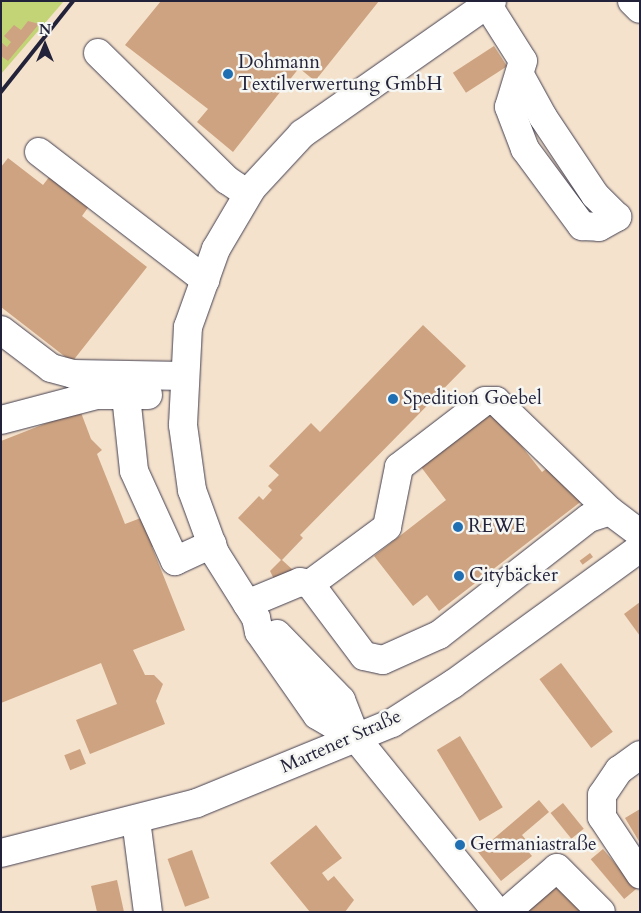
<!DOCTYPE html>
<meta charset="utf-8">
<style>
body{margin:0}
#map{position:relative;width:641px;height:913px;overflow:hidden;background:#f5e2cc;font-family:Cardo,serif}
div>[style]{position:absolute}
.green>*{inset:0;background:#c3d477}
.building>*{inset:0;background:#cda381;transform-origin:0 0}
.roads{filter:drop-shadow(0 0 1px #423f51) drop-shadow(0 0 1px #423f51)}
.minor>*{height:28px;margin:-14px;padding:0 14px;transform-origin:14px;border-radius:14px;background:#fff}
.rail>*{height:4px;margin:-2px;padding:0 2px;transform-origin:2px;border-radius:2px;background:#22223b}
.dots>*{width:14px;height:14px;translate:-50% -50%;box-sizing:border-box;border:2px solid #f6f6f2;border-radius:50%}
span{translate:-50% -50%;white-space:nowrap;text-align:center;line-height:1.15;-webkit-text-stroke:5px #f6f6f2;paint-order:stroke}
.poi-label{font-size:19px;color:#22223b}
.left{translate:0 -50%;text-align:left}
.street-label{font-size:19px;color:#22223b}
.frame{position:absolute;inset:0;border:2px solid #22223b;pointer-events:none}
.north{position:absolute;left:20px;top:20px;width:50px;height:50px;-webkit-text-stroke:4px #f6f6f2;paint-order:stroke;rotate:0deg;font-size:14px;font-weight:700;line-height:20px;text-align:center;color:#22223b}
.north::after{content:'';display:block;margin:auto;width:18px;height:22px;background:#22223b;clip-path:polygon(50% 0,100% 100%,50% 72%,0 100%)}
</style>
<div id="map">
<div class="green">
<i style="clip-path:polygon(1px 1px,64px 1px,1px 74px)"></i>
</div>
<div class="building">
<i style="clip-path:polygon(161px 1px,379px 1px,315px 81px,299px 68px,233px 152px,197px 122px,208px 109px,125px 45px)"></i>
<i style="clip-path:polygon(28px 21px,39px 24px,8px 61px,1px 56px,1px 42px,7px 47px,11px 42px,4px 36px,14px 25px,21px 30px)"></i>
<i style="left:494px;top:46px;width:24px;height:49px;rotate:57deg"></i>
<i style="clip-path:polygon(8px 158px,43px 185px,53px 172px,92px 202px,82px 216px,147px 267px,72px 362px,1px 307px,1px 167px)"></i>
<i style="clip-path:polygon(423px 325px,466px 366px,300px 535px,303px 538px,282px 560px,293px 570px,275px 581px,270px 571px,281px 560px,238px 518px,259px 496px,263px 500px,272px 490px,268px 486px,279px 475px,269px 466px,311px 423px,320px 432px)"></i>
<i style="clip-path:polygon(491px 407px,542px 472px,554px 463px,583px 500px,439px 611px,427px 595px,413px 606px,374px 556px,446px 500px,418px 463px)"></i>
<i style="clip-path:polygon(80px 410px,91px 439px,102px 450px,97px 454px,125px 524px,146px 516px,158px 545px,152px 547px,185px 630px,133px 650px,145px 675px,154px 675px,163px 684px,156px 701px,165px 724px,90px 754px,76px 720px,117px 704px,101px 663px,1px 703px,1px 441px)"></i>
<i style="left:590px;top:553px;width:5px;height:13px;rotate:53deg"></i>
<i style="clip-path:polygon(640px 602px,640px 636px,624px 614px)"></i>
<i style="left:561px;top:663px;width:86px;height:27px;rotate:53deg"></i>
<i style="left:460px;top:736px;width:83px;height:27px;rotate:59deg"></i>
<i style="left:80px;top:749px;width:16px;height:17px;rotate:68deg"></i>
<i style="clip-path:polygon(539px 800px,549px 812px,522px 835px,526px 840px,522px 844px,532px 856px,501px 881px,478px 852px)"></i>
<i style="left:563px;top:803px;width:33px;height:16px;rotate:51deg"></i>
<i style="clip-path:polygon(640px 809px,640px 843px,625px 818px)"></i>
<i style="clip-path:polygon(316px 825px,342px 858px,322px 873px,328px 881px,334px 876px,354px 900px,345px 912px,310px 912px,270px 863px)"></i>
<i style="left:603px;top:849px;width:52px;height:16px;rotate:50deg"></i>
<i style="left:192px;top:850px;width:51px;height:26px;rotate:70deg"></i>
<i style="clip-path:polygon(117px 880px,124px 912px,97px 912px,91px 886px)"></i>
<i style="clip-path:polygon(558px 881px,584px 912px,529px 912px,526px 907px)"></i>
</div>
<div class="roads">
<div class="minor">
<i style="left:632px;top:1px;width:11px;rotate:45deg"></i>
<i style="left:487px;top:4px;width:67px;rotate:57.7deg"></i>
<i style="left:523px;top:61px;width:48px;rotate:106.9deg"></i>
<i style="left:509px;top:107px;width:45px;rotate:69.1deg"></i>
<i style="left:525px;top:149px;width:96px;rotate:53.5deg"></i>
<i style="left:582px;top:226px;width:17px;rotate:3deg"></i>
<i style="left:599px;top:227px;width:21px;rotate:-29deg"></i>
<i style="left:617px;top:217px;width:31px;rotate:-135deg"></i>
<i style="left:595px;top:195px;width:94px;rotate:-123.7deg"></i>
<i style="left:543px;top:117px;width:48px;rotate:-118.7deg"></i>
<i style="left:98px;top:53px;width:181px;rotate:44.6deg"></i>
<i style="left:227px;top:180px;width:25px;rotate:34deg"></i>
<i style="left:39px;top:152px;width:210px;rotate:37.6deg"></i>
<i style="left:1px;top:330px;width:63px;rotate:37.2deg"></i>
<i style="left:51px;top:368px;width:23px;rotate:15deg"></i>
<i style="left:73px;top:374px;width:112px;rotate:1deg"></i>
<i style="left:132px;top:395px;width:11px;rotate:117deg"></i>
<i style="left:127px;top:405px;width:66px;rotate:83.9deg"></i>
<i style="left:134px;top:471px;width:99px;rotate:65.5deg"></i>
<i style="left:175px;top:561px;width:41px;rotate:-24.7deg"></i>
<i style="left:1px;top:420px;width:98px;rotate:-14.7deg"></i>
<i style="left:96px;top:395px;width:52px"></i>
<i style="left:310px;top:584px;width:96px;rotate:-36.5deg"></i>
<i style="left:387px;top:527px;width:61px;rotate:-78.7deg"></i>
<i style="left:399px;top:467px;width:108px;rotate:-37.5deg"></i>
<i style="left:485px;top:401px;width:11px"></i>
<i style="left:496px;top:401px;width:158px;rotate:44deg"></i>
<i style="left:247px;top:604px;width:57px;rotate:-22.5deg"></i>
<i style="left:300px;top:582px;width:10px;rotate:11deg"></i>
<i style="left:310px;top:584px;width:90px;rotate:53.1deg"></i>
<i style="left:364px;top:656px;width:19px;rotate:12deg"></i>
<i style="left:383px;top:660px;width:61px;rotate:-24.1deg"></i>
<i style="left:439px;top:635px;width:190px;rotate:-38deg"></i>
<i style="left:589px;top:518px;width:22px;rotate:-18deg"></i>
<i style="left:610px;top:511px;width:38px;rotate:37deg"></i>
<i style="left:277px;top:634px;width:92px;rotate:45.9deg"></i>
<i style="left:341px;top:700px;width:41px;rotate:68.5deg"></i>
<i style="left:356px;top:738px;width:224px;rotate:51deg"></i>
<i style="left:356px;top:738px;width:45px;rotate:-149.5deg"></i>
<i style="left:317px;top:715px;width:101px;rotate:-124.9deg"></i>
<i style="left:259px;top:632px;width:14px;rotate:-102deg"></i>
<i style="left:256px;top:618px;width:77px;rotate:-122.2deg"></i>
<i style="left:215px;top:553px;width:67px;rotate:-110.1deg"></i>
<i style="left:192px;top:490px;width:66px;rotate:-97.9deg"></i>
<i style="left:183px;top:425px;width:98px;rotate:-87.1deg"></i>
<i style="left:188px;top:327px;width:83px;rotate:-70.3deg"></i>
<i style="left:216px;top:249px;width:71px;rotate:-59.5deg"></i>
<i style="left:252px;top:188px;width:74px;rotate:-47.2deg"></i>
<i style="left:302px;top:134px;width:232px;rotate:-35deg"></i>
<i style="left:640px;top:755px;width:26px;rotate:144deg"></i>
<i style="left:619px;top:770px;width:30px;rotate:124deg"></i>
<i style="left:602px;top:795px;width:22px;rotate:90deg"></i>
<i style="left:602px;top:817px;width:69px;rotate:56.3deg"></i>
<i style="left:136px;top:820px;width:93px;rotate:82.6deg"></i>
<i style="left:1px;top:853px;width:202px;rotate:-14.3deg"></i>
<i style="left:197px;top:803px;width:211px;rotate:-22.3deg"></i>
<i style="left:392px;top:723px;width:72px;rotate:-32.6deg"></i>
<i style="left:453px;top:684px;width:231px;rotate:-36deg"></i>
<i style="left:506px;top:912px;width:67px;rotate:-40.8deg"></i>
<i style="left:557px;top:868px;width:62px;rotate:45deg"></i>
</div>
</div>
<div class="rail">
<i style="left:1px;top:92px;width:116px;rotate:-51.6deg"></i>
</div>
<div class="dots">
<i style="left:228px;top:74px;background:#1f6fb2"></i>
<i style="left:393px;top:399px;background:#1f6fb2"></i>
<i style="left:458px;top:527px;background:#1f6fb2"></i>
<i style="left:459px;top:576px;background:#1f6fb2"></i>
<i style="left:460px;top:845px;background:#1f6fb2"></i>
</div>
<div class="poi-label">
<span class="left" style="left:238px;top:74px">Dohmann<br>Textilverwertung GmbH</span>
<span class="left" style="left:403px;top:399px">Spedition Goebel</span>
<span class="left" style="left:468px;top:527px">REWE</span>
<span class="left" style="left:469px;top:576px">Citybäcker</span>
<span class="left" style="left:470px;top:845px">Germaniastraße</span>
</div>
<div class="street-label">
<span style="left:341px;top:742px;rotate:-24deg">Martener Straße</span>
</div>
<div class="frame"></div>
<div class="north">N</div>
</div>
